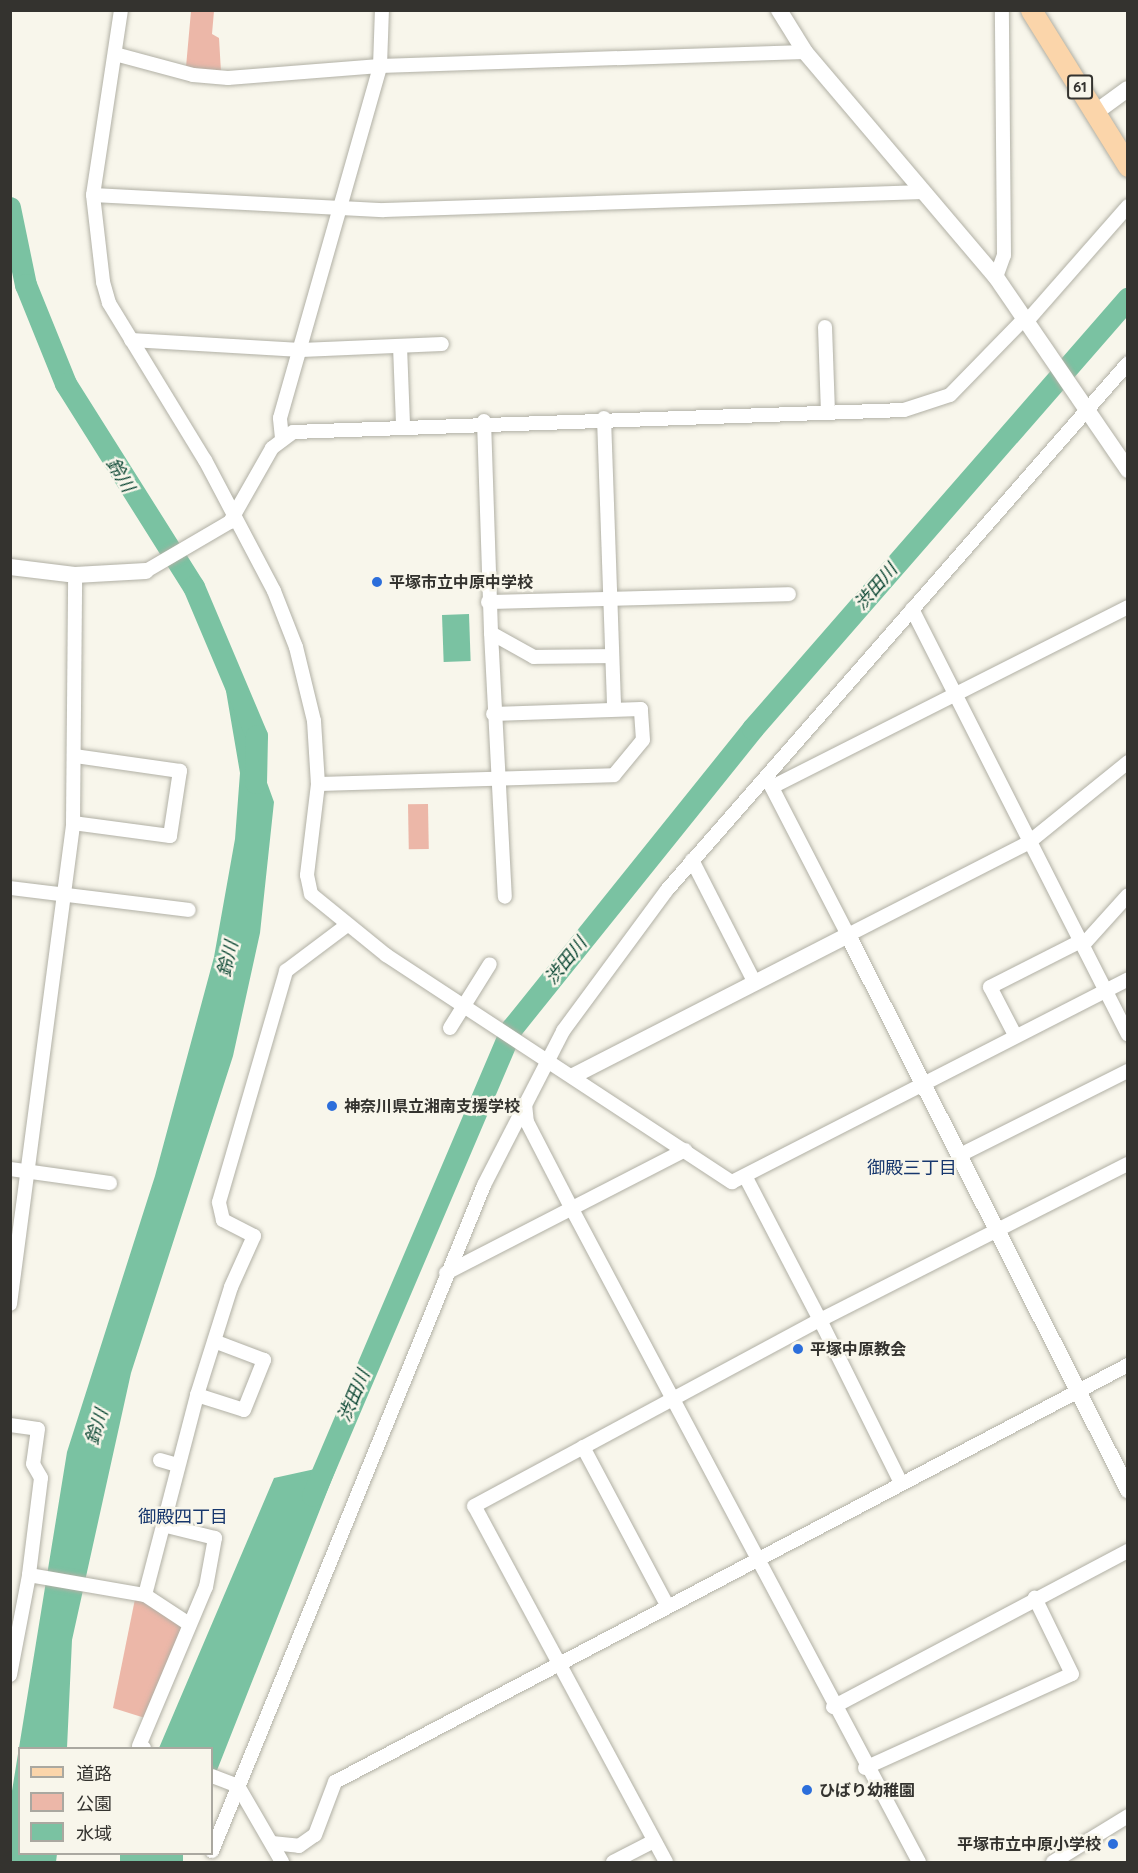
<!DOCTYPE html>
<meta charset="utf-8">
<style>
body{margin:0}
#map{position:relative;width:1138px;height:1873px;overflow:hidden;background:#f8f6eb;font-family:Quicksand,"Noto Sans JP",sans-serif}
div>[style]{position:absolute}
.green>*{inset:0;background:#ecb7a8;transform-origin:0 0}
.water>*{inset:0;background:#7ac2a2;transform-origin:0 0}
.river>*{height:22px;margin:-11px;padding:0 11px;transform-origin:11px;border-radius:11px;background:#7ac2a2}
.roads{filter:drop-shadow(0 0 2px #b1b0a5) drop-shadow(0 0 2px #b1b0a5)}
.minor>*{height:14px;margin:-7px;padding:0 7px;transform-origin:7px;border-radius:7px;background:#fff}
.tertiary>*{height:16px;margin:-8px;padding:0 8px;transform-origin:8px;border-radius:8px;background:#fff}
.primary>*{height:21px;margin:-10.5px;padding:0 10.5px;transform-origin:10.5px;border-radius:10.5px;background:#fbd5aa}
.dots>*{width:16px;height:16px;translate:-50% -50%;box-sizing:border-box;border:3px solid #f8f6eb;border-radius:50%}
span{translate:-50% -50%;white-space:nowrap;text-align:center;line-height:1.15;-webkit-text-stroke:5px #f8f6eb;paint-order:stroke}
.shield-label span{padding:2px 4px;background:#f8f6eb;border:2px solid;border-radius:4px;-webkit-text-stroke-width:0}
.shield-label{font-size:15px;color:#34332f;font-weight:700}
.poi-label{font-size:16px;color:#34332f;font-weight:700}
.left{translate:0 -50%;text-align:left}
.right{translate:-100% -50%;text-align:right}
.water-label{font-size:18px;color:#003f2b;font-style:italic}
.neighbourhood-label{font-size:18px;color:#17376d}
.frame{position:absolute;inset:0;border:12px solid #34332f;pointer-events:none}
.legend{position:absolute;left:18px;top:1747px;width:195px;height:108px;box-sizing:border-box;background:#f8f6eb;border:2px solid #aaa8a0;margin:0;padding:8px 10px;list-style:none;font-size:18px;color:#34332f}
.legend li{display:flex;align-items:center;gap:12px;height:30px}
.legend b{width:30px;border:2px solid #aaa8a0}
</style>
<div id="map">
<div class="green">
<i style="clip-path:polygon(191px 11px,214px 11px,212px 34px,219px 38px,221px 72px,186px 67px)"></i>
<i style="left:428px;top:804px;width:45px;height:20px;rotate:89deg"></i>
<i style="clip-path:polygon(135px 1599px,153px 1604px,182px 1628px,145px 1718px,113px 1708px)"></i>
</div>
<div class="water">
<i style="left:469px;top:614px;width:47px;height:27px;rotate:88deg"></i>
<i style="clip-path:polygon(219px 650px,274px 802px,260px 933px,233px 1056px,131px 1373px,72px 1640px,67px 1748px,20px 1748px,20px 1854px,57px 1854px,56px 1862px,11px 1862px,11px 1797px,67px 1452px,155px 1176px,214px 957px,235px 839px,240px 773px)"></i>
<i style="clip-path:polygon(338px 1464px,212px 1783px,212px 1748px,159px 1748px,274px 1478px)"></i>
<i style="left:120px;top:1854px;width:63px;height:9px"></i>
</div>
<div class="river">
<i style="left:10px;top:208px;width:79px;rotate:78.3deg"></i>
<i style="left:26px;top:285px;width:107px;rotate:68deg"></i>
<i style="left:66px;top:384px;width:240px;rotate:57.8deg"></i>
<i style="left:194px;top:587px;width:162px;rotate:67.1deg"></i>
<i style="left:257px;top:736px;width:47px;rotate:91.2deg"></i>
<i style="left:313px;top:1496px;width:508px;rotate:-66.92deg"></i>
<i style="left:512px;top:1029px;width:385px;rotate:-51.2deg"></i>
<i style="left:753px;top:729px;width:571px;rotate:-48.91deg"></i>
</div>
<div class="roads">
<div class="minor">
<i style="left:121px;top:10px;width:187px;rotate:98.6deg"></i>
<i style="left:93px;top:195px;width:88px;rotate:83.4deg"></i>
<i style="left:103px;top:282px;width:22px;rotate:74deg"></i>
<i style="left:109px;top:303px;width:184px;rotate:58.6deg"></i>
<i style="left:205px;top:460px;width:148px;rotate:62.2deg"></i>
<i style="left:274px;top:591px;width:60px;rotate:68.6deg"></i>
<i style="left:296px;top:647px;width:76px;rotate:76.3deg"></i>
<i style="left:314px;top:721px;width:63px;rotate:86.4deg"></i>
<i style="left:318px;top:784px;width:92px;rotate:96.9deg"></i>
<i style="left:307px;top:875px;width:19px;rotate:78deg"></i>
<i style="left:311px;top:894px;width:97px;rotate:39.1deg"></i>
<i style="left:386px;top:955px;width:414px;rotate:33.3deg"></i>
<i style="left:732px;top:1182px;width:445px;rotate:-27.1deg"></i>
<i style="left:115px;top:54px;width:81px;rotate:15.1deg"></i>
<i style="left:193px;top:75px;width:35px;rotate:5deg"></i>
<i style="left:228px;top:78px;width:152px;rotate:-4.5deg"></i>
<i style="left:380px;top:66px;width:425px;rotate:-1.9deg"></i>
<i style="left:93px;top:195px;width:291px;rotate:3deg"></i>
<i style="left:384px;top:210px;width:540px;rotate:-1.91deg"></i>
<i style="left:996px;top:277px;width:23px;rotate:-70deg"></i>
<i style="left:1004px;top:255px;width:245px;rotate:-90.5deg"></i>
<i style="left:1027px;top:321px;width:153px;rotate:-48.7deg"></i>
<i style="left:825px;top:327px;width:85px;rotate:88deg"></i>
<i style="left:131px;top:340px;width:170px;rotate:3.4deg"></i>
<i style="left:301px;top:350px;width:141px;rotate:-2.4deg"></i>
<i style="left:400px;top:346px;width:79px;rotate:87.8deg"></i>
<i style="left:604px;top:418px;width:291px;rotate:88deg"></i>
<i style="left:484px;top:421px;width:212px;rotate:88.1deg"></i>
<i style="left:491px;top:633px;width:49px;rotate:29.2deg"></i>
<i style="left:534px;top:657px;width:78px;rotate:-0.7deg"></i>
<i style="left:282px;top:438px;width:20px;rotate:-96deg"></i>
<i style="left:280px;top:418px;width:366px;rotate:-74.1deg"></i>
<i style="left:380px;top:66px;width:56px;rotate:-88deg"></i>
<i style="left:146px;top:571px;width:97px;rotate:-30.3deg"></i>
<i style="left:230px;top:522px;width:85px;rotate:-60.4deg"></i>
<i style="left:272px;top:448px;width:26px;rotate:-37deg"></i>
<i style="left:293px;top:432px;width:611px;rotate:-2.06deg"></i>
<i style="left:904px;top:410px;width:48px;rotate:-18.1deg"></i>
<i style="left:950px;top:395px;width:107px;rotate:-45.8deg"></i>
<i style="left:488px;top:602px;width:301px;rotate:-1.5deg"></i>
<i style="left:912px;top:609px;width:477px;rotate:63.1deg"></i>
<i style="left:491px;top:633px;width:264px;rotate:87deg"></i>
<i style="left:767px;top:778px;width:177px;rotate:62.7deg"></i>
<i style="left:848px;top:935px;width:202px;rotate:-27.1deg"></i>
<i style="left:1028px;top:843px;width:129px;rotate:-39deg"></i>
<i style="left:318px;top:784px;width:296px;rotate:-1.7deg"></i>
<i style="left:614px;top:775px;width:45px;rotate:-50.4deg"></i>
<i style="left:643px;top:740px;width:31px;rotate:-94deg"></i>
<i style="left:641px;top:709px;width:148px;rotate:178.1deg"></i>
<i style="left:772px;top:787px;width:399px;rotate:-26.8deg"></i>
<i style="left:73px;top:823px;width:98px;rotate:7.6deg"></i>
<i style="left:170px;top:836px;width:66px;rotate:-81.3deg"></i>
<i style="left:180px;top:771px;width:107px;rotate:-171.9deg"></i>
<i style="left:692px;top:860px;width:138px;rotate:62.9deg"></i>
<i style="left:10px;top:888px;width:180px;rotate:7deg"></i>
<i style="left:1083px;top:945px;width:67px;rotate:-48deg"></i>
<i style="left:450px;top:1028px;width:75px;rotate:-58deg"></i>
<i style="left:1015px;top:1035px;width:54px;rotate:-117.5deg"></i>
<i style="left:990px;top:987px;width:102px;rotate:-26.8deg"></i>
<i style="left:525px;top:1104px;width:18px;rotate:84deg"></i>
<i style="left:527px;top:1122px;width:100px;rotate:62.7deg"></i>
<i style="left:573px;top:1211px;width:737px;rotate:62.01deg"></i>
<i style="left:960px;top:1155px;width:188px;rotate:-26.6deg"></i>
<i style="left:10px;top:1169px;width:101px;rotate:8deg"></i>
<i style="left:446px;top:1273px;width:269px;rotate:-27.2deg"></i>
<i style="left:10px;top:1304px;width:485px;rotate:-82.5deg"></i>
<i style="left:73px;top:823px;width:248px;rotate:-89.5deg"></i>
<i style="left:197px;top:1395px;width:49px;rotate:17.7deg"></i>
<i style="left:244px;top:1410px;width:54px;rotate:-68.2deg"></i>
<i style="left:264px;top:1360px;width:53px;rotate:-159.2deg"></i>
<i style="left:10px;top:1425px;width:28px;rotate:8deg"></i>
<i style="left:38px;top:1429px;width:35px;rotate:98deg"></i>
<i style="left:33px;top:1464px;width:16px;rotate:60deg"></i>
<i style="left:41px;top:1478px;width:98px;rotate:97.1deg"></i>
<i style="left:29px;top:1575px;width:118px;rotate:9.8deg"></i>
<i style="left:145px;top:1595px;width:53px;rotate:33.4deg"></i>
<i style="left:583px;top:1447px;width:179px;rotate:62deg"></i>
<i style="left:160px;top:1460px;width:18px;rotate:16deg"></i>
<i style="left:900px;top:1481px;width:180px;rotate:-116.4deg"></i>
<i style="left:820px;top:1320px;width:345px;rotate:-26.9deg"></i>
<i style="left:145px;top:1595px;width:207px;rotate:-75.4deg"></i>
<i style="left:197px;top:1395px;width:113px;rotate:-72.5deg"></i>
<i style="left:231px;top:1287px;width:56px;rotate:-65.7deg"></i>
<i style="left:254px;top:1236px;width:35px;rotate:-153deg"></i>
<i style="left:223px;top:1220px;width:18px;rotate:-103deg"></i>
<i style="left:219px;top:1202px;width:241px;rotate:-73.8deg"></i>
<i style="left:286px;top:971px;width:76px;rotate:-37deg"></i>
<i style="left:10px;top:1675px;width:102px;rotate:-79.2deg"></i>
<i style="left:833px;top:1707px;width:334px;rotate:-27.9deg"></i>
<i style="left:144px;top:1748px;width:5px;rotate:-158deg"></i>
<i style="left:139px;top:1746px;width:173px;rotate:-67.2deg"></i>
<i style="left:206px;top:1587px;width:50px;rotate:-79.6deg"></i>
<i style="left:215px;top:1538px;width:54px;rotate:-166deg"></i>
<i style="left:865px;top:1768px;width:227px;rotate:-24.4deg"></i>
<i style="left:1072px;top:1674px;width:85px;rotate:-116deg"></i>
<i style="left:212px;top:1776px;width:28px;rotate:21deg"></i>
<i style="left:238px;top:1786px;width:88px;rotate:59.9deg"></i>
<i style="left:272px;top:1843px;width:27px;rotate:6deg"></i>
<i style="left:299px;top:1846px;width:19px;rotate:-35deg"></i>
<i style="left:315px;top:1835px;width:57px;rotate:-69.3deg"></i>
<i style="left:335px;top:1782px;width:896px;rotate:-27.74deg"></i>
<i style="left:212px;top:1851px;width:719px;rotate:-67.78deg"></i>
<i style="left:484px;top:1185px;width:173px;rotate:-62.8deg"></i>
<i style="left:563px;top:1031px;width:175px;rotate:-53.6deg"></i>
<i style="left:667px;top:890px;width:700px;rotate:-48.82deg"></i>
<i style="left:613px;top:1862px;width:46px;rotate:-27.1deg"></i>
<i style="left:666px;top:1862px;width:404px;rotate:-118.3deg"></i>
<i style="left:474px;top:1506px;width:393px;rotate:-28.3deg"></i>
<i style="left:820px;top:1320px;width:162px;rotate:-117.5deg"></i>
<i style="left:1053px;top:1862px;width:88px;rotate:-31.5deg"></i>
</div>
<div class="tertiary">
<i style="left:779px;top:10px;width:49px;rotate:58.2deg"></i>
<i style="left:805px;top:52px;width:295px;rotate:49.7deg"></i>
<i style="left:996px;top:277px;width:234px;rotate:55.6deg"></i>
<i style="left:1096px;top:112px;width:39px;rotate:-36deg"></i>
<i style="left:10px;top:567px;width:65px;rotate:7deg"></i>
<i style="left:75px;top:575px;width:71px;rotate:-3.2deg"></i>
<i style="left:573px;top:1076px;width:309px;rotate:-27.1deg"></i>
<i style="left:848px;top:935px;width:622px;rotate:63.23deg"></i>
</div>
<div class="primary">
<i style="left:1031px;top:10px;width:184px;rotate:58.1deg"></i>
</div>
</div>
<div class="dots">
<i style="left:377px;top:582px;background:#2c6edb"></i>
<i style="left:332px;top:1106px;background:#2c6edb"></i>
<i style="left:798px;top:1349px;background:#2c6edb"></i>
<i style="left:807px;top:1790px;background:#2c6edb"></i>
<i style="left:1113px;top:1844px;background:#2c6edb"></i>
</div>
<div class="shield-label">
<span style="left:1080px;top:87px">61</span>
</div>
<div class="poi-label">
<span class="left" style="left:389px;top:582px">平塚市立中原中学校</span>
<span class="left" style="left:344px;top:1106px">神奈川県立湘南支援学校</span>
<span class="left" style="left:810px;top:1349px">平塚中原教会</span>
<span class="left" style="left:819px;top:1790px">ひばり幼稚園</span>
<span class="right" style="left:1101px;top:1844px">平塚市立中原小学校</span>
</div>
<div class="water-label">
<span style="left:120px;top:475px;rotate:59deg">鈴川</span>
<span style="left:876px;top:587px;rotate:-49deg">渋田川</span>
<span style="left:228px;top:959px;rotate:-77deg">鈴川</span>
<span style="left:566px;top:961px;rotate:-51deg">渋田川</span>
<span style="left:354px;top:1396px;rotate:-67deg">渋田川</span>
<span style="left:97px;top:1427px;rotate:-73deg">鈴川</span>
</div>
<div class="neighbourhood-label">
<span style="left:912px;top:1168px">御殿三丁目</span>
<span style="left:183px;top:1517px">御殿四丁目</span>
</div>
<div class="frame"></div>
<ul class="legend">
<li><b style="height:8px;background:#fbd5aa"></b>道路</li>
<li><b style="height:16px;background:#ecb7a8"></b>公園</li>
<li><b style="height:16px;background:#7ac2a2"></b>水域</li>
</ul>
</div>
